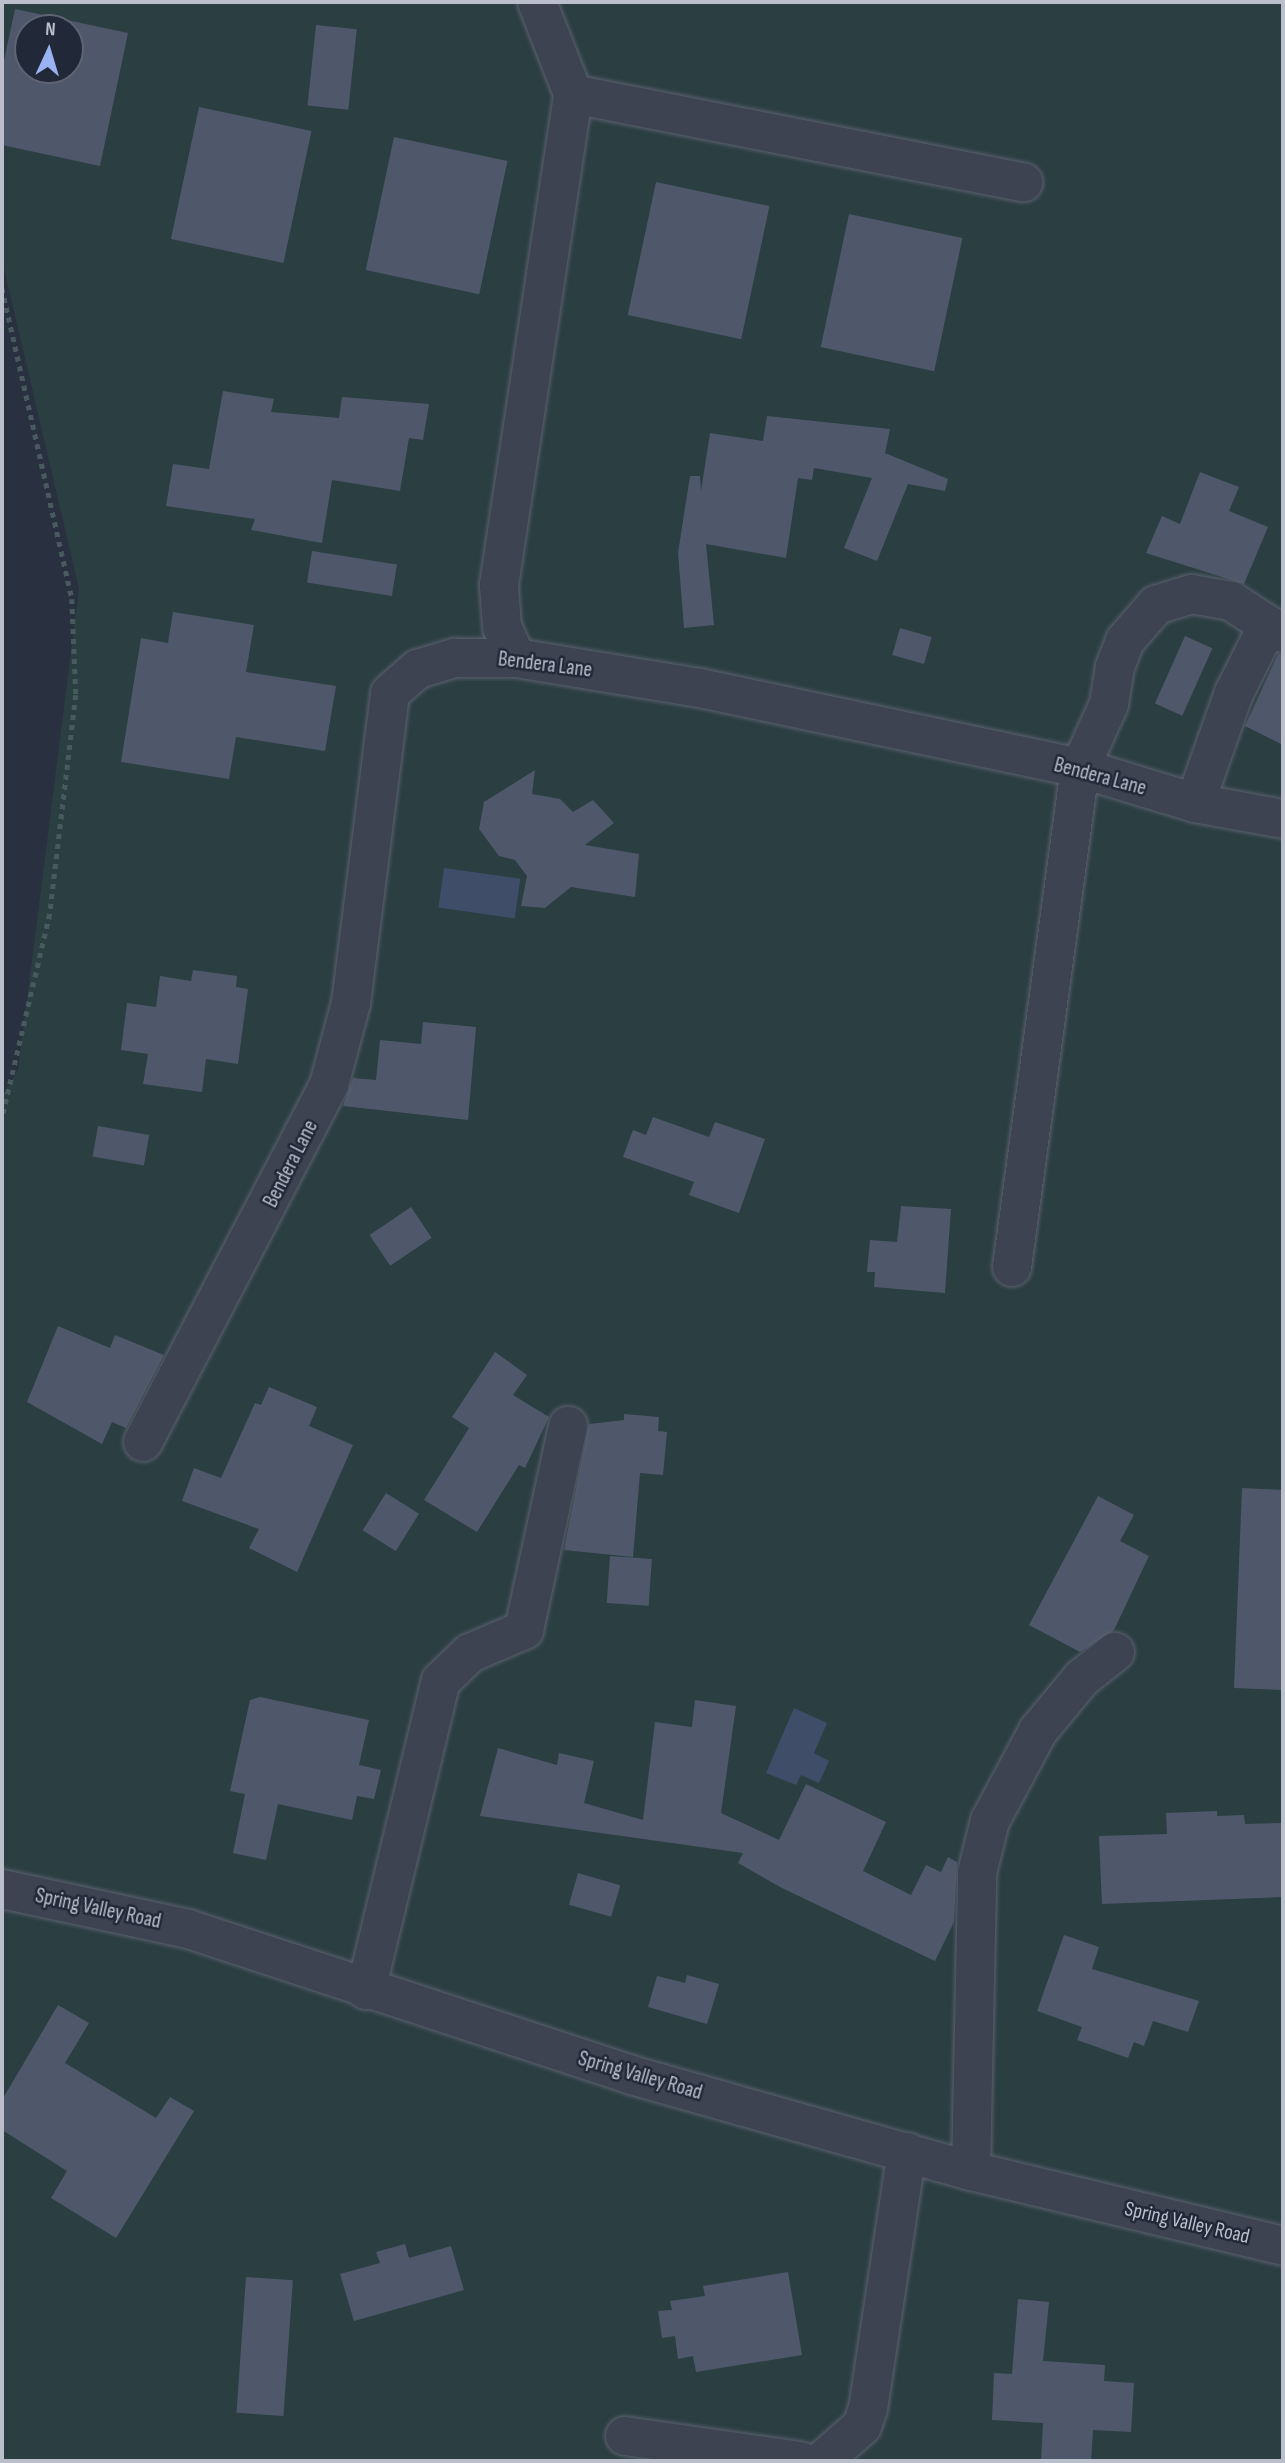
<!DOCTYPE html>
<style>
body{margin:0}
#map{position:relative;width:1285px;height:2463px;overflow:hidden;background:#293141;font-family:"Sofia Sans Condensed",sans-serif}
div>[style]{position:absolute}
.green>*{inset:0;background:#2b3e42}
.water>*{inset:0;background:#404d69;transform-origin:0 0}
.building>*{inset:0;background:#4f586a;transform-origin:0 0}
.path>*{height:4.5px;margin-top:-2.25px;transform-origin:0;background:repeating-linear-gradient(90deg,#495a5f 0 5px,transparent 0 10px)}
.roads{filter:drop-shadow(0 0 2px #5b616f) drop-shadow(0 0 2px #5b616f)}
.minor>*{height:38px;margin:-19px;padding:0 19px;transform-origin:19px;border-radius:19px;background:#3d4351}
span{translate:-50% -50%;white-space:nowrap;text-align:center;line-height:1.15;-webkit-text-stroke:5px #212837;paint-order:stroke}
.street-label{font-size:21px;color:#babfcb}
.frame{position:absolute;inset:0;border:4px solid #babfcb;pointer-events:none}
.north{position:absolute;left:14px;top:14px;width:70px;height:70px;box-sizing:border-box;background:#212837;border:2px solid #5e6472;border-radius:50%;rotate:4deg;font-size:19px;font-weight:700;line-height:28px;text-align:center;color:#babfcb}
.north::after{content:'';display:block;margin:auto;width:24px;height:32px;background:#98b2f2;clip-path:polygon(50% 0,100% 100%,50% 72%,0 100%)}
</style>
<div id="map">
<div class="green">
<i style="clip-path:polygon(evenodd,2px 2px,1283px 2px,1283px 2461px,2px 2461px,2px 1096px,18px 1070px,79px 589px,2px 260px,2px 2px,28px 28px,70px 28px,70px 70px,28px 70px,28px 28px)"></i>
</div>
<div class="water">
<i style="left:444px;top:868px;width:77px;height:40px;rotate:8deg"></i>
<i style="clip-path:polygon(794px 1708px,827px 1723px,814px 1753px,829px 1761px,819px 1783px,801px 1775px,796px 1785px,766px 1773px)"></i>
</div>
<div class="building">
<i style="clip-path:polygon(evenodd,15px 9px,128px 33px,100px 166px,2px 145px,2px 70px,15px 9px,28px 28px,70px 28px,70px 70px,28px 70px,28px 28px)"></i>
<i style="left:316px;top:25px;width:41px;height:81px;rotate:6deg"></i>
<i style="left:199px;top:107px;width:115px;height:135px;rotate:12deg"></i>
<i style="left:394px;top:137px;width:116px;height:136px;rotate:12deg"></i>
<i style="left:656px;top:182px;width:116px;height:136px;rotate:12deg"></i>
<i style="left:849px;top:214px;width:116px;height:136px;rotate:12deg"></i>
<i style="clip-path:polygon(223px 391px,274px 399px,271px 412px,339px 418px,342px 397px,429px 404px,423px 440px,409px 438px,400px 491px,332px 480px,322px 543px,251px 530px,255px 519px,166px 506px,173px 464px,209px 469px)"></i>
<i style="clip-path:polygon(767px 416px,890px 429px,885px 453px,948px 479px,945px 491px,908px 484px,877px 561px,844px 548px,872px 478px,814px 468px,812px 480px,798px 478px,786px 558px,706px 544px,714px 625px,684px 628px,678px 553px,690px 476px,700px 476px,701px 491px,710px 433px,763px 441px)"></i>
<i style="clip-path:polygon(1200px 472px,1239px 487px,1229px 511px,1268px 527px,1244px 584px,1146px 553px,1162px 516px,1180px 524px)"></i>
<i style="left:312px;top:551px;width:86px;height:32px;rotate:9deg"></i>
<i style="clip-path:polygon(173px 612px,254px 625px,246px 672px,336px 686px,325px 751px,236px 737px,229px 779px,121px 762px,141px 638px,168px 643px)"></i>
<i style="left:900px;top:628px;width:33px;height:28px;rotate:16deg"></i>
<i style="left:1185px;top:636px;width:30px;height:74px;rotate:24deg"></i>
<i style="clip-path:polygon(1278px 654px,1283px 655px,1283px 745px,1245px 726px)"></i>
<i style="clip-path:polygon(535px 770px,532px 794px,560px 799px,573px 812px,593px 800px,614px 823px,585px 845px,639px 854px,635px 897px,571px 887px,545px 908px,521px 906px,527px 876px,515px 860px,499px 856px,479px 829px,484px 802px)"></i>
<i style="clip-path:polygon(193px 970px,237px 976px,236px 987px,248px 989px,238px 1064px,206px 1059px,202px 1092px,143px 1084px,148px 1054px,121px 1050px,127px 1003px,156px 1007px,160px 976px,191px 981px)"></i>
<i style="clip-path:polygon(423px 1022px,476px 1027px,468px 1120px,343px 1106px,353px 1078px,376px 1080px,380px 1040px,421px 1044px)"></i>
<i style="clip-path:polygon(653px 1117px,709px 1137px,715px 1122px,765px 1139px,739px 1213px,689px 1195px,694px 1182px,623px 1157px,633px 1130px,646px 1135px)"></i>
<i style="left:98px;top:1126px;width:52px;height:31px;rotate:10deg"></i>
<i style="clip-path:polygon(901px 1206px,951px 1209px,945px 1293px,874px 1287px,875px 1272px,867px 1272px,870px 1240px,897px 1242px)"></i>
<i style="left:411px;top:1207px;width:37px;height:50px;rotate:56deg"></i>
<i style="clip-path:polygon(58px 1326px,110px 1348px,115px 1335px,164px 1355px,126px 1428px,112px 1422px,102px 1444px,27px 1402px)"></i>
<i style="clip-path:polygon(495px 1352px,527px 1375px,513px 1395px,549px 1417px,525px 1468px,519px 1465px,477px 1532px,424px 1500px,469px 1428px,452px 1417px)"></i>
<i style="clip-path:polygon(269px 1387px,317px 1407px,309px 1426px,353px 1445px,297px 1572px,249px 1548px,259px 1529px,182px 1501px,194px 1468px,221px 1478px,255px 1403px,261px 1405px)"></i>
<i style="clip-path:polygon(624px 1414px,659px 1417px,658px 1431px,667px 1432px,663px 1475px,640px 1473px,633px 1557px,564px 1550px,589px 1424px,624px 1420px)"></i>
<i style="clip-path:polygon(1242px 1488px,1283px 1490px,1283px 1690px,1234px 1688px)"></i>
<i style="left:386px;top:1493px;width:39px;height:44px;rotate:32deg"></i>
<i style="clip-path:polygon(1098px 1496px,1134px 1515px,1120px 1541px,1149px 1556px,1114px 1630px,1080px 1652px,1029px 1625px)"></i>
<i style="left:610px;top:1556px;width:42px;height:47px;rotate:4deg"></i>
<i style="clip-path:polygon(260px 1697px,369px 1720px,359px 1765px,381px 1770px,374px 1799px,357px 1796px,352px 1820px,278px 1804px,266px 1860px,233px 1853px,245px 1794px,230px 1791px,250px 1700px)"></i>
<i style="clip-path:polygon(695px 1700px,736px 1706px,721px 1813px,779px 1840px,806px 1784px,886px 1822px,863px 1871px,911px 1895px,926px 1865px,941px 1872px,948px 1857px,957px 1862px,954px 1922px,935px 1961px,782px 1888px,738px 1863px,743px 1853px,480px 1816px,498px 1748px,557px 1765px,559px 1753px,594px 1761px,584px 1803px,643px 1820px,655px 1722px,692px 1727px)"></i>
<i style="clip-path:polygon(1217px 1811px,1217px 1816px,1244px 1815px,1245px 1824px,1283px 1823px,1283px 1897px,1102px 1904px,1099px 1836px,1167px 1834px,1166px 1813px)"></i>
<i style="left:578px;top:1873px;width:44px;height:33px;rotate:16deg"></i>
<i style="clip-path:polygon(1064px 1935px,1099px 1947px,1092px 1969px,1199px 2001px,1188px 2032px,1153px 2021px,1144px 2046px,1134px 2042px,1128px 2058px,1077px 2040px,1082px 2027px,1037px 2011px)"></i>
<i style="clip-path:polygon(687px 1975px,719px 1984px,707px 2024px,648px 2007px,657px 1976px,685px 1983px)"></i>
<i style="clip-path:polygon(58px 2005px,89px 2023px,65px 2063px,156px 2118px,170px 2097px,194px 2111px,116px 2238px,51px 2198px,67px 2171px,2px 2130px,2px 2100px)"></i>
<i style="clip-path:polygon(405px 2244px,409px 2258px,451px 2246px,464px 2290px,354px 2321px,340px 2274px,380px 2263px,376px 2252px)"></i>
<i style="clip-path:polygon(788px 2272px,802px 2355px,696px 2372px,693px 2356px,678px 2359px,675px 2336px,662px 2338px,658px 2311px,672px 2310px,670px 2301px,705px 2296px,703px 2286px)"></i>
<i style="left:246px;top:2277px;width:47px;height:136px;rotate:4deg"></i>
<i style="clip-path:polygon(1018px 2299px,1049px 2302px,1043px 2361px,1105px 2365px,1104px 2381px,1134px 2383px,1131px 2432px,1093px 2430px,1091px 2461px,1041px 2461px,1043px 2423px,992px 2420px,994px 2373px,1012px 2374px)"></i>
</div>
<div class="path">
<i style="left:2px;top:288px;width:319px;rotate:77.3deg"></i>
<i style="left:72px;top:599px;width:96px;rotate:87.6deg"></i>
<i style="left:76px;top:695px;width:221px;rotate:96.8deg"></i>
<i style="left:50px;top:914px;width:210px;rotate:103.2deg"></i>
</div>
<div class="roads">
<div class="minor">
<i style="left:537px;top:2px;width:99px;rotate:68.6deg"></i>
<i style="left:573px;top:94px;width:459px;rotate:11.1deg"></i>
<i style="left:516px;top:658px;width:34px;rotate:-114deg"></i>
<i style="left:502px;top:627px;width:42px;rotate:-94.1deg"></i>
<i style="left:499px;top:585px;width:497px;rotate:-81.4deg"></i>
<i style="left:1195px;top:803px;width:117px;rotate:-70.5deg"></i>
<i style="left:1234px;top:693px;width:76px;rotate:-63.4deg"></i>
<i style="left:1268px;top:625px;width:17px;rotate:28deg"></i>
<i style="left:1012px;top:1267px;width:504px;rotate:-82.24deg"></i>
<i style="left:1080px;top:768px;width:70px;rotate:-65.6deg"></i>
<i style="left:1109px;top:704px;width:37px;rotate:-81deg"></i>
<i style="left:1115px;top:667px;width:28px;rotate:-69deg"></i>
<i style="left:1125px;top:641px;width:48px;rotate:-49.3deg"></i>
<i style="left:1156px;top:605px;width:37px;rotate:-17deg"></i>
<i style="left:1191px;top:594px;width:41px;rotate:9.9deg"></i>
<i style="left:1231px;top:601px;width:44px;rotate:33deg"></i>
<i style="left:143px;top:1442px;width:403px;rotate:-62.5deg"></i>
<i style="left:329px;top:1085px;width:85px;rotate:-75deg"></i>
<i style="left:351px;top:1003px;width:312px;rotate:-82.8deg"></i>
<i style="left:390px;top:693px;width:37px;rotate:-41deg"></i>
<i style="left:418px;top:669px;width:39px;rotate:-17deg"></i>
<i style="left:455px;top:658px;width:61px"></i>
<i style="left:516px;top:658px;width:186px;rotate:9.3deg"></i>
<i style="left:700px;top:688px;width:388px;rotate:11.9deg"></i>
<i style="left:1080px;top:768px;width:120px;rotate:16.9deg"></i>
<i style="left:1195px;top:803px;width:89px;rotate:10.3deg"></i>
<i style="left:2px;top:1889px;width:190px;rotate:12.1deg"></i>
<i style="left:188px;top:1929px;width:466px;rotate:18.2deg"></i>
<i style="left:631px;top:2075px;width:353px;rotate:15.8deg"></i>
<i style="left:971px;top:2171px;width:321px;rotate:13.5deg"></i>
<i style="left:366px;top:1990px;width:318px;rotate:-76.4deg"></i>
<i style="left:441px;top:1681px;width:40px;rotate:-44deg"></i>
<i style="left:470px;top:1653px;width:59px;rotate:-23.1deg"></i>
<i style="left:524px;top:1630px;width:209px;rotate:-77.8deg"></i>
<i style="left:971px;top:2171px;width:298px;rotate:-88.8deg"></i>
<i style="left:977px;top:1873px;width:54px;rotate:-76deg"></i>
<i style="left:990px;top:1821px;width:102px;rotate:-61.9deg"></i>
<i style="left:1038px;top:1731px;width:69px;rotate:-50.3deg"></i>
<i style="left:1082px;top:1678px;width:42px;rotate:-38.2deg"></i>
<i style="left:625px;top:2436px;width:177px;rotate:8.1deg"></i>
<i style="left:822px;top:2461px;width:53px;rotate:-41.2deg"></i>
<i style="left:862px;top:2426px;width:18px;rotate:-71deg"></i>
<i style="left:868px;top:2409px;width:260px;rotate:-81.4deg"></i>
</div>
</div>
<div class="street-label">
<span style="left:545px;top:665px;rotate:7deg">Bendera Lane</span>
<span style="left:1100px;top:777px;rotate:15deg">Bendera Lane</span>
<span style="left:291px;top:1164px;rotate:-63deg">Bendera Lane</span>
<span style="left:98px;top:1909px;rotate:12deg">Spring Valley Road</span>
<span style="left:640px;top:2076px;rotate:16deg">Spring Valley Road</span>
<span style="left:1187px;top:2223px;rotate:13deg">Spring Valley Road</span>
</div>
<div class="frame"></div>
<div class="north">N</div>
</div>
